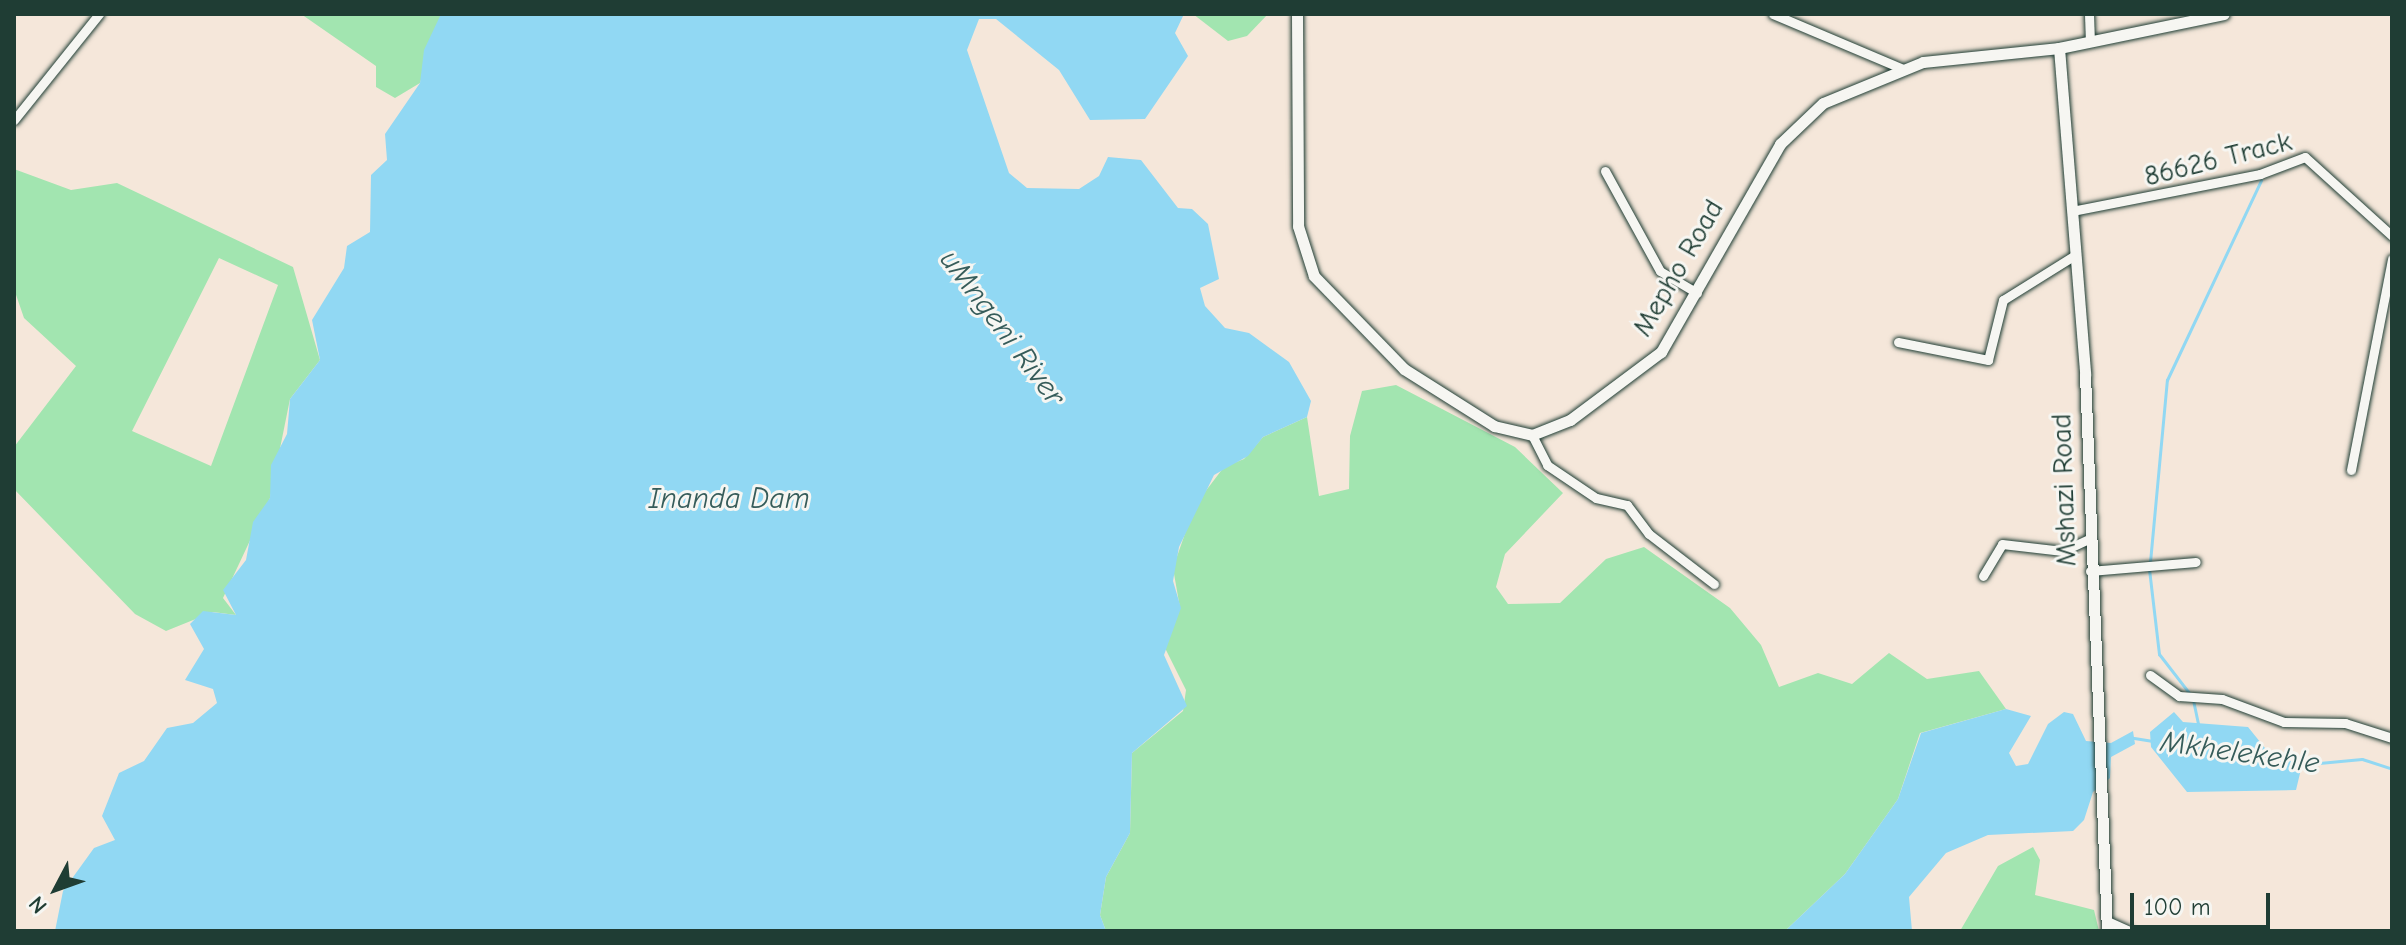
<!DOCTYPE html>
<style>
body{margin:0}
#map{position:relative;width:2406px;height:945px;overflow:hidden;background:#f5e7da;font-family:"Comic Neue",sans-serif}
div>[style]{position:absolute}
.green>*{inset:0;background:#a2e5b0}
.water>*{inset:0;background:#91d8f3}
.stream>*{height:3px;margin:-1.5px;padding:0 1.5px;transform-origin:1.5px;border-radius:1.5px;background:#91d8f3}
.roads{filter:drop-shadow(0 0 2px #1f3d34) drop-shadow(0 0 2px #1f3d34)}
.minor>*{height:9px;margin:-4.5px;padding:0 4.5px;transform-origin:4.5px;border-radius:4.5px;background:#f6f6f2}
.tertiary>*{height:11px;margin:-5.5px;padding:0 5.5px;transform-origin:5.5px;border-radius:5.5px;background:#f6f6f2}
span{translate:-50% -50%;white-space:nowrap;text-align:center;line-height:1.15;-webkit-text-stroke:6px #f6f6f2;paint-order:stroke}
.street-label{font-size:28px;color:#1f3d34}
.water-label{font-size:30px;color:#365c5a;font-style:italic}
.frame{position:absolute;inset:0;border:16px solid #1f3d34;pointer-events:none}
.north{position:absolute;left:16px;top:849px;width:80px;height:80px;-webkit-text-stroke:6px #f6f6f2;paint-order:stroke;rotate:229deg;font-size:22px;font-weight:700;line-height:32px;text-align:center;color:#1f3d34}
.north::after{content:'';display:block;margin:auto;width:28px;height:36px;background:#1f3d34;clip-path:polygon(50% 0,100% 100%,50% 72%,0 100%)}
.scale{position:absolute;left:2130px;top:893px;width:140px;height:36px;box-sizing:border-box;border:4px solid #1f3d34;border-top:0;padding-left:10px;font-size:24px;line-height:28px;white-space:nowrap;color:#1f3d34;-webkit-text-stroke:6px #f6f6f2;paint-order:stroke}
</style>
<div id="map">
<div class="green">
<i style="clip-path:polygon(301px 14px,441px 14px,420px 83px,395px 98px,376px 87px,376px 66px)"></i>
<i style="clip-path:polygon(1193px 14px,1268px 14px,1247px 36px,1228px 41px)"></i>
<i style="clip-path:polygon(evenodd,14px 169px,71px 190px,117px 183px,293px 267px,320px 360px,290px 399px,270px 498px,223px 598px,236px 615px,213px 612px,166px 631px,135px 614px,14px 489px,14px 447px,76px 366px,24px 318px,14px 289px,14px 169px,219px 258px,278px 285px,211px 466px,132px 431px,219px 258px)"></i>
<i style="clip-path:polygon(1396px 385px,1515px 447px,1563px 493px,1505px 554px,1496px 587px,1508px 604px,1560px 603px,1606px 559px,1644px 547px,1730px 608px,1761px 645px,1779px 687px,1818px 673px,1852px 684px,1889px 653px,1927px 679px,1979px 671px,2006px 709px,1920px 733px,1898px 799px,1845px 874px,1785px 931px,1106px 931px,1100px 915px,1106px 877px,1130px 833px,1132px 753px,1183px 711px,1186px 690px,1164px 646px,1180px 608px,1173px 568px,1195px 505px,1224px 467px,1244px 459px,1263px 437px,1307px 417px,1319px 496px,1349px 489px,1350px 436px,1362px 391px)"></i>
<i style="clip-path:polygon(2033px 847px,2040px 860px,2035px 895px,2094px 910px,2099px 931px,1960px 931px,1998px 866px)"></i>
</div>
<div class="water">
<i style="clip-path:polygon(441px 14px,1184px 14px,1175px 33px,1188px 56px,1145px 119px,1090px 120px,1059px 70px,996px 19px,979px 19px,967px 50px,1009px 173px,1027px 188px,1079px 189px,1099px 176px,1108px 157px,1141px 160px,1178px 208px,1192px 209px,1208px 224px,1219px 279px,1200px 288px,1205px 306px,1225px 328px,1249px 333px,1289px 362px,1311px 401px,1307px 417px,1263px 437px,1248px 456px,1214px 475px,1179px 547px,1173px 581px,1181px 608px,1164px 655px,1187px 706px,1132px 753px,1130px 833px,1106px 877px,1100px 915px,1106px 931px,55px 931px,63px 891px,94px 848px,115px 840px,102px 816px,119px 773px,144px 761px,167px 728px,193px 723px,217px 703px,213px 689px,185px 680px,204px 649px,190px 624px,203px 611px,236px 615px,223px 590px,246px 560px,253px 522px,270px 498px,271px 465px,287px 434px,290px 399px,320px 360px,312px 320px,344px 268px,347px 246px,370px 232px,371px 175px,387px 160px,385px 134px,420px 83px,424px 50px)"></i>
<i style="clip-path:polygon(2006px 709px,2031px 716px,2009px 753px,2016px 766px,2028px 764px,2048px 724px,2064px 712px,2073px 714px,2086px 741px,2111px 743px,2133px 731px,2135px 744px,2111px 757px,2110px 778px,2093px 792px,2084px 820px,2073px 831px,1988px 835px,1946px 853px,1909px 897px,1912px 931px,1785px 931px,1845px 874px,1898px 799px,1921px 733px)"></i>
<i style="clip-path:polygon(2174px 712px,2183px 722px,2248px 727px,2269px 753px,2302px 765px,2296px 790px,2187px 792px,2151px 747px,2150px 732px)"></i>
</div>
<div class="stream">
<i style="left:2150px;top:562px;width:183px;rotate:-84.7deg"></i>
<i style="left:2167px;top:380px;width:221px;rotate:-64.8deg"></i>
<i style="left:2149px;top:569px;width:86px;rotate:83.3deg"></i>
<i style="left:2159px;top:654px;width:51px;rotate:52.2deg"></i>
<i style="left:2193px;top:700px;width:25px;rotate:78deg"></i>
<i style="left:2134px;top:738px;width:19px;rotate:9deg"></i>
<i style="left:2298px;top:765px;width:64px;rotate:-5.4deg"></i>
<i style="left:2362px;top:759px;width:32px;rotate:18deg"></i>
</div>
<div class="roads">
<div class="minor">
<i style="left:1773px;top:14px;width:139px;rotate:22.9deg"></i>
<i style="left:2089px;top:14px;width:28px;rotate:88deg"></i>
<i style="left:14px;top:120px;width:136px;rotate:-51.3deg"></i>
<i style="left:1605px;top:171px;width:114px;rotate:61.2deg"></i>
<i style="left:1660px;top:271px;width:43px;rotate:30.7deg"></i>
<i style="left:2072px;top:211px;width:192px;rotate:-11.1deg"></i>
<i style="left:2260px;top:174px;width:48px;rotate:-20.7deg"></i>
<i style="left:2305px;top:157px;width:118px;rotate:42.2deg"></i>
<i style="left:1898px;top:342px;width:92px;rotate:11.3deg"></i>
<i style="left:1988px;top:360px;width:62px;rotate:-76deg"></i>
<i style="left:2003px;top:300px;width:85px;rotate:-32deg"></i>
<i style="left:1532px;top:435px;width:34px;rotate:63deg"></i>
<i style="left:1547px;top:465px;width:59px;rotate:34deg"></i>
<i style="left:1596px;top:498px;width:32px;rotate:13deg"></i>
<i style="left:1627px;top:505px;width:36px;rotate:53deg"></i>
<i style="left:1649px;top:534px;width:82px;rotate:37.6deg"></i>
<i style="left:2351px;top:470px;width:215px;rotate:-79deg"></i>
<i style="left:2090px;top:571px;width:106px;rotate:-4.9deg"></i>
<i style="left:1983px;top:576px;width:37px;rotate:-59deg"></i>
<i style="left:2002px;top:544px;width:61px;rotate:6.5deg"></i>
<i style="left:2063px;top:551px;width:29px;rotate:-25deg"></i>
<i style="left:2150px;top:675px;width:36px;rotate:36deg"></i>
<i style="left:2179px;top:696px;width:43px;rotate:4deg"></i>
<i style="left:2222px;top:699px;width:66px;rotate:20.4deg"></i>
<i style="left:2284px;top:722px;width:61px;rotate:0.9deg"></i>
<i style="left:2345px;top:723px;width:49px;rotate:17.7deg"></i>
<i style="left:2107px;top:921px;width:24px;rotate:24deg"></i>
</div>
<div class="tertiary">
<i style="left:1297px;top:14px;width:212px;rotate:89.7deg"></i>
<i style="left:1298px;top:226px;width:52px;rotate:72.3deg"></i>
<i style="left:1314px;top:276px;width:129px;rotate:45.9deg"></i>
<i style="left:1404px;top:369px;width:107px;rotate:32.3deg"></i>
<i style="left:1494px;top:426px;width:39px;rotate:13deg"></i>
<i style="left:1532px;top:435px;width:41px;rotate:-21.5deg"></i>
<i style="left:1570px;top:420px;width:114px;rotate:-36.8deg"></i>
<i style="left:1661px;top:352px;width:240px;rotate:-60.2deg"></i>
<i style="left:1780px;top:144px;width:59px;rotate:-43.6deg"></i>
<i style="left:1823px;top:103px;width:108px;rotate:-22.3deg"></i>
<i style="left:1923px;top:62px;width:137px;rotate:-5.9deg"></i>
<i style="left:2059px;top:48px;width:168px;rotate:-11.6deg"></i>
<i style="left:2059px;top:48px;width:327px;rotate:85.4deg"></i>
<i style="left:2085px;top:374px;width:557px;rotate:87.74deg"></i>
</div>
</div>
<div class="street-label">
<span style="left:2218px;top:159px;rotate:-14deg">86626 Track</span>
<span style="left:1678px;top:268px;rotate:-60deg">Mepho Road</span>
<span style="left:2064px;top:490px;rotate:-92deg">Mshazi Road</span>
</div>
<div class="water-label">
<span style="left:1002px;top:328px;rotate:53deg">uMngeni River</span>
<span style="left:729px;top:499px">Inanda Dam</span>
<span style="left:2240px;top:753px;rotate:8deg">Mkhelekehle</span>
</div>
<div class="frame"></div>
<div class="north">N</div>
<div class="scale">100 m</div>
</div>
